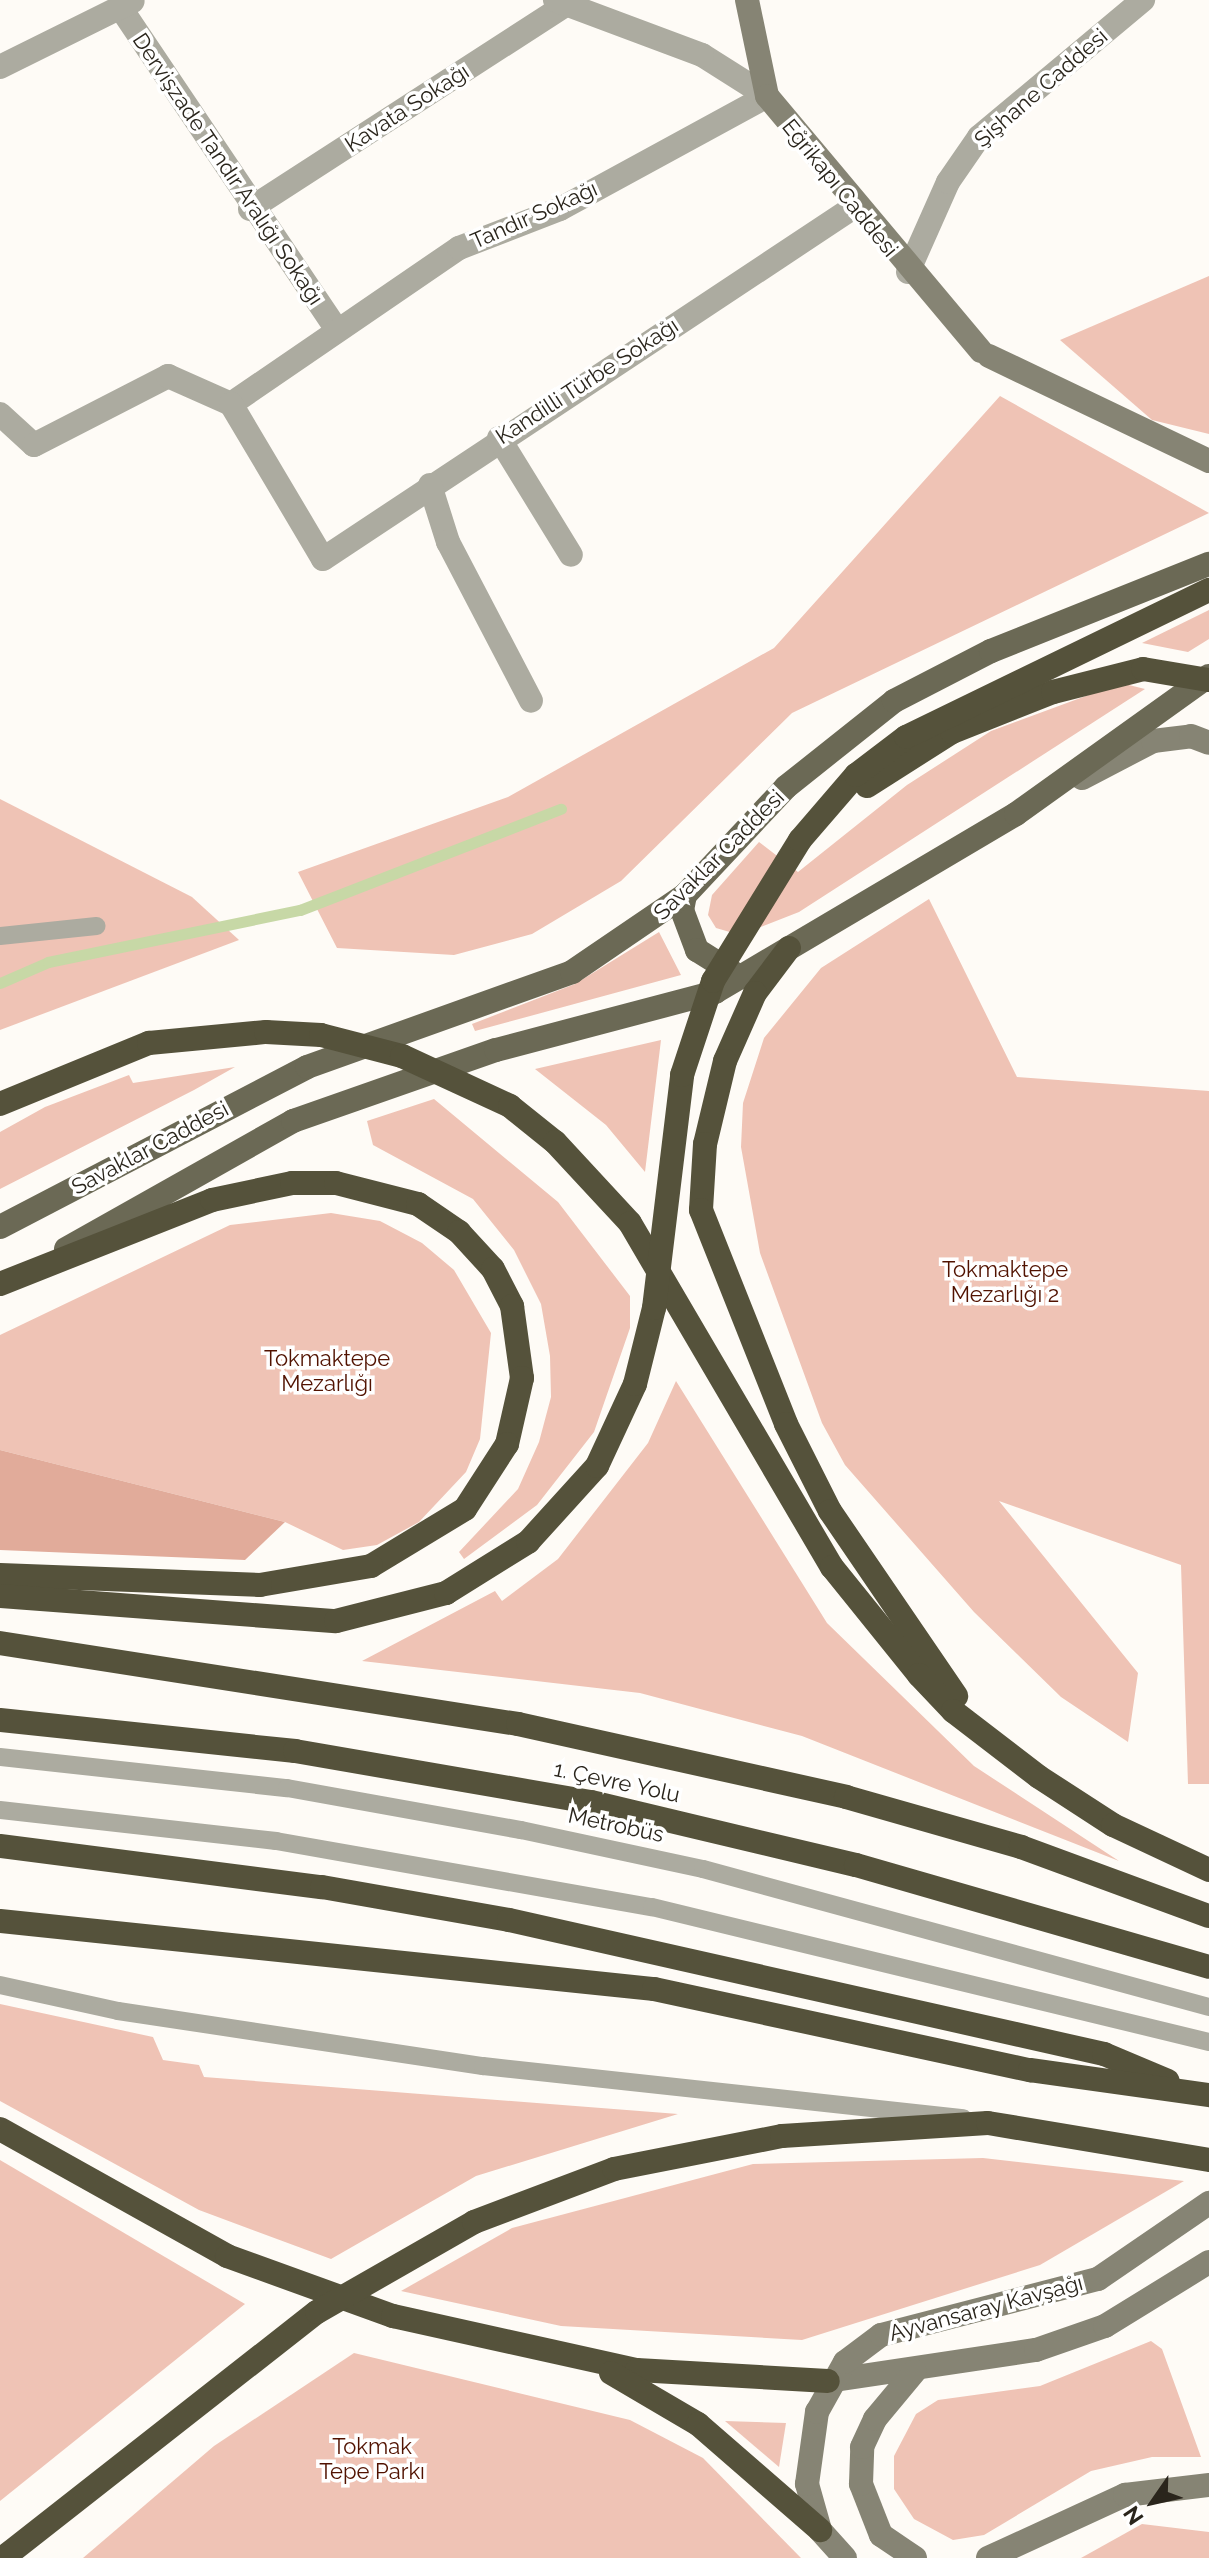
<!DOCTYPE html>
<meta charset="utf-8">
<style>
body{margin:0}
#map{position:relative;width:1209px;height:2558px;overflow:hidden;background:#fefbf6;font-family:Raleway,sans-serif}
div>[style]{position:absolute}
.green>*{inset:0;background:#efc3b5}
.forest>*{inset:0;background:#e1ab9a}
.stream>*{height:11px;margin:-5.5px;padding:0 5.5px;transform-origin:5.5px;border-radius:5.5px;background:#c7d8a6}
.lane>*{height:18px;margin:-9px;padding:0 9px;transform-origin:9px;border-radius:9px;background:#acaba0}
.street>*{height:24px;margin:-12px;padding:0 12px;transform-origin:12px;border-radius:12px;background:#acaba0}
.secondary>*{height:24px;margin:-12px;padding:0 12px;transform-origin:12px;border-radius:12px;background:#868474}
.primary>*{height:24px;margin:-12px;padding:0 12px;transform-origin:12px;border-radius:12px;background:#6b6955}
.highway>*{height:24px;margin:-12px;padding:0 12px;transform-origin:12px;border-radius:12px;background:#55523b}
span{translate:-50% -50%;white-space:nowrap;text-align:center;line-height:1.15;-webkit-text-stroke:7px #fff;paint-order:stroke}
.street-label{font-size:22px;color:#2a251c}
.park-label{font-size:22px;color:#511200}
.north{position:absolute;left:1113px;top:2462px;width:80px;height:80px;-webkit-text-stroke:6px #fff;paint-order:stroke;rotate:236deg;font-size:22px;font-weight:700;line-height:32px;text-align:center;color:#2a251c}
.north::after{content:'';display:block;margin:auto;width:28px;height:36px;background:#2a251c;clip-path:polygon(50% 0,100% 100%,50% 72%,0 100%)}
</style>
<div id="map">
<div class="green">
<i style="clip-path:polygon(1209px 276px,1209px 434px,1152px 420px,1060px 340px)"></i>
<i style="clip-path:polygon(1000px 396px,1209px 513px,792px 713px,621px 881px,532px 934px,454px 955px,337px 948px,298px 872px,508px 797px,774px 648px)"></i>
<i style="clip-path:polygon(1209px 610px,1209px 639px,1188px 652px,1142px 643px)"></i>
<i style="clip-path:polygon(1121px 683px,1145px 689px,799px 912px,740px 935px,716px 928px,708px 915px,712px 895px,759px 842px,798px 872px,907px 785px,991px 731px)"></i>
<i style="clip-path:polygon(0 799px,192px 897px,239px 940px,0 1030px)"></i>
<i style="clip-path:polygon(929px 899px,1017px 1077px,1209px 1091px,1209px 1784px,1188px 1784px,1181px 1565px,999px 1501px,1138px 1673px,1128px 1742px,1061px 1697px,974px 1612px,845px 1465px,822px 1423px,760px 1253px,741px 1147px,743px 1103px,764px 1038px,821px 968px)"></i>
<i style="clip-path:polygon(659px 932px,681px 975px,475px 1031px,472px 1024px,575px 984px)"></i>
<i style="clip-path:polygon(661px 1040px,645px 1172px,606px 1125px,535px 1069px)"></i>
<i style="clip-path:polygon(235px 1067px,194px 1090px,0 1189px,0 1132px,45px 1107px,129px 1075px,133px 1083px)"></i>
<i style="clip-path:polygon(434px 1099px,558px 1202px,630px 1296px,630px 1328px,594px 1432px,537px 1505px,464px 1559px,459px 1552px,518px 1489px,539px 1442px,551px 1397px,550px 1356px,541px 1304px,514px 1250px,473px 1199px,373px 1145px,367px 1121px)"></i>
<i style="clip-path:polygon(331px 1213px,380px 1221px,422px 1243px,454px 1270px,491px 1333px,480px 1439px,466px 1472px,419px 1522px,377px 1545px,343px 1550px,285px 1522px,0 1450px,0 1335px,230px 1225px)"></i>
<i style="clip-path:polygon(676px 1381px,827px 1623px,974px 1766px,1119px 1861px,802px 1736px,640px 1693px,362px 1661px,495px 1591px,502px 1601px,558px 1559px,648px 1443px)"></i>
<i style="clip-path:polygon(0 2004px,153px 2037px,163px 2060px,199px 2065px,204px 2077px,678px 2114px,476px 2176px,331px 2259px,199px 2210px,0 2101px)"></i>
<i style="clip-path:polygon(983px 2158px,1184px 2181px,1040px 2265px,802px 2340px,561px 2326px,401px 2291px,512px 2228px,753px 2164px)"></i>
<i style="clip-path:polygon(0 2160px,245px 2304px,0 2501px)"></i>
<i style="clip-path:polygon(1151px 2341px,1162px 2349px,1201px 2457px,1152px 2457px,1091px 2471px,984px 2535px,953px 2540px,914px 2519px,894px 2489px,894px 2456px,916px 2414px,938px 2400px,1040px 2386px)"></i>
<i style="clip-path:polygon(354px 2353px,630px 2420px,703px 2458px,801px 2558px,83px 2558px,214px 2446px)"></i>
<i style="clip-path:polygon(725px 2421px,786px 2423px,779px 2467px)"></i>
<i style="clip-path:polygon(1142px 2524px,1209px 2532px,1209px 2558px,1081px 2558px)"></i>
</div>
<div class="forest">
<i style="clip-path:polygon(0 1450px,285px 1522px,245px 1560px,0 1550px)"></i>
</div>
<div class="stream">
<i style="left:0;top:983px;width:52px;rotate:-23.6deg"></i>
<i style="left:48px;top:962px;width:257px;rotate:-11.7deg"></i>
<i style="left:300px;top:910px;width:280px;rotate:-21.2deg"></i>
</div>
<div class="lane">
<i style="left:0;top:936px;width:97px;rotate:-5.9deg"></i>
<i style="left:0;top:1757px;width:289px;rotate:6.2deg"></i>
<i style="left:287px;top:1788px;width:238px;rotate:10.2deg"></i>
<i style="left:521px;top:1830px;width:186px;rotate:12.1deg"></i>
<i style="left:703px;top:1869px;width:524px;rotate:15.26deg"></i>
<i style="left:0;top:1810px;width:278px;rotate:6.4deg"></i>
<i style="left:276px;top:1841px;width:382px;rotate:10deg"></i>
<i style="left:652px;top:1907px;width:573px;rotate:13.62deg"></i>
<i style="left:0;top:1985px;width:121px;rotate:12.4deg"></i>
<i style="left:118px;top:2011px;width:369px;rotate:8.6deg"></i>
<i style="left:483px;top:2066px;width:483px;rotate:6.2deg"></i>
</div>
<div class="street">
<i style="left:120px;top:7px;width:389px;rotate:56.1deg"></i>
<i style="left:0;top:67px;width:148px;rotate:-26.4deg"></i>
<i style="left:250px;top:209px;width:374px;rotate:-32.9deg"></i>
<i style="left:908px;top:272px;width:98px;rotate:-66deg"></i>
<i style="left:948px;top:182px;width:55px;rotate:-55.4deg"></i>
<i style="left:979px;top:137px;width:214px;rotate:-39.9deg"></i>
<i style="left:231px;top:404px;width:276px;rotate:-34.4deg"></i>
<i style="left:459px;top:248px;width:108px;rotate:-21.1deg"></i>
<i style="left:560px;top:209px;width:236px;rotate:-28.6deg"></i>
<i style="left:767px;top:96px;width:77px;rotate:-147.8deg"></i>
<i style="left:702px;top:55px;width:157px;rotate:-159.5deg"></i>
<i style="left:0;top:414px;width:46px;rotate:42.4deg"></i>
<i style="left:34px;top:445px;width:151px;rotate:-27.2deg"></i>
<i style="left:168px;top:376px;width:69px;rotate:24deg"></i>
<i style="left:231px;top:404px;width:180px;rotate:59.3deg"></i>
<i style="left:323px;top:559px;width:637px;rotate:-33.54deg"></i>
<i style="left:499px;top:438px;width:137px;rotate:58.4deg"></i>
<i style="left:430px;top:485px;width:60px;rotate:72.5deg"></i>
<i style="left:448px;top:542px;width:179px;rotate:62.4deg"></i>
</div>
<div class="secondary">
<i style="left:747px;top:0;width:98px;rotate:78.2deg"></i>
<i style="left:767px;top:96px;width:333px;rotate:50deg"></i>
<i style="left:989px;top:356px;width:244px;rotate:25.5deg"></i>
<i style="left:1082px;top:778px;width:80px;rotate:-27.5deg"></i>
<i style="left:1153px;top:741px;width:38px;rotate:-7deg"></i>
<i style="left:1191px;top:736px;width:19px;rotate:21deg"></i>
<i style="left:828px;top:2381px;width:210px;rotate:-8.5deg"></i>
<i style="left:1036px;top:2350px;width:73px;rotate:-19.2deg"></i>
<i style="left:1105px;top:2326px;width:122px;rotate:-31.6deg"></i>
<i style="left:845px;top:2558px;width:38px;rotate:-132deg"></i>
<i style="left:820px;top:2530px;width:48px;rotate:-105.8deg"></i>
<i style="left:807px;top:2484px;width:73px;rotate:-82.1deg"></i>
<i style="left:817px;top:2412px;width:57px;rotate:-60.8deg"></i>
<i style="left:845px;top:2362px;width:45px;rotate:-36.9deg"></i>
<i style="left:881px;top:2335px;width:224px;rotate:-14.5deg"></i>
<i style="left:1098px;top:2279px;width:135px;rotate:-34.4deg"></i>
<i style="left:915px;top:2558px;width:41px;rotate:-145.9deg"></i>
<i style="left:881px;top:2535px;width:55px;rotate:-111.4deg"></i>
<i style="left:861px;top:2484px;width:37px;rotate:-88deg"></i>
<i style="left:862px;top:2447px;width:31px;rotate:-65deg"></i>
<i style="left:875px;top:2419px;width:62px;rotate:-50.2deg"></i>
<i style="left:988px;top:2558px;width:151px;rotate:-24.7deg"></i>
<i style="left:1125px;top:2495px;width:85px;rotate:-6.8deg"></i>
</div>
<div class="primary">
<i style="left:685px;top:895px;width:15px;rotate:101deg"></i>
<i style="left:682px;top:910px;width:43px;rotate:69.4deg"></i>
<i style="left:697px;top:950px;width:51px;rotate:32.1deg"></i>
<i style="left:0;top:1227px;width:346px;rotate:-27.5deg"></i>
<i style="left:307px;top:1067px;width:282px;rotate:-19.7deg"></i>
<i style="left:572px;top:972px;width:137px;rotate:-34.3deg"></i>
<i style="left:685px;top:895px;width:148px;rotate:-46.9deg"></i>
<i style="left:786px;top:787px;width:138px;rotate:-38.5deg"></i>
<i style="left:894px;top:701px;width:109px;rotate:-27.3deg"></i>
<i style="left:991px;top:651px;width:235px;rotate:-21.8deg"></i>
<i style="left:66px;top:1249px;width:261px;rotate:-29.4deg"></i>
<i style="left:293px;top:1121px;width:215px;rotate:-19.3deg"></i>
<i style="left:496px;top:1050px;width:227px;rotate:-14.8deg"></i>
<i style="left:715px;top:992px;width:350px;rotate:-30.6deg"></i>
<i style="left:1016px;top:814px;width:237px;rotate:-35.6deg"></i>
</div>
<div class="highway">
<i style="left:867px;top:786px;width:101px;rotate:-32.4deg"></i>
<i style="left:952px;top:732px;width:109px;rotate:-21.6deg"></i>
<i style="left:1053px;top:692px;width:93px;rotate:-14.3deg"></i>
<i style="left:1143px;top:669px;width:67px;rotate:9.5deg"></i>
<i style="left:789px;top:948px;width:56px;rotate:127.1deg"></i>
<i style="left:755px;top:993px;width:74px;rotate:113.8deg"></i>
<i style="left:725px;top:1061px;width:85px;rotate:103.5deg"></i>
<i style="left:705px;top:1144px;width:66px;rotate:93.5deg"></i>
<i style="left:701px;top:1210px;width:230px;rotate:68.3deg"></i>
<i style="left:786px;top:1424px;width:97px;rotate:63.2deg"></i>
<i style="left:830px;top:1511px;width:224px;rotate:55.7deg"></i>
<i style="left:0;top:1104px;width:161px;rotate:-22.3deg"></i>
<i style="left:149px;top:1043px;width:118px;rotate:-5.4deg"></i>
<i style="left:266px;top:1032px;width:55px;rotate:3.1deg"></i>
<i style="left:321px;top:1035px;width:84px;rotate:14.5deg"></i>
<i style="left:402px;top:1056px;width:119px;rotate:24.8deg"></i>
<i style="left:510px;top:1106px;width:58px;rotate:38.7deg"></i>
<i style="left:555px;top:1142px;width:110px;rotate:47.2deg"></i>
<i style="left:630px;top:1223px;width:399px;rotate:59.6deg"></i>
<i style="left:832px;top:1567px;width:139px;rotate:51.1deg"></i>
<i style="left:919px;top:1675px;width:50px;rotate:46.6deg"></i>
<i style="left:953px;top:1711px;width:108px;rotate:37.5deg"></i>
<i style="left:1039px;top:1777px;width:88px;rotate:33deg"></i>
<i style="left:1113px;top:1825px;width:106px;rotate:25.1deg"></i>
<i style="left:0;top:1284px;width:228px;rotate:-21.6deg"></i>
<i style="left:212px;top:1200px;width:82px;rotate:-12deg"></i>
<i style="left:292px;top:1183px;width:44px"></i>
<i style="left:336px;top:1183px;width:85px;rotate:14.4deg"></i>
<i style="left:418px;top:1204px;width:50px;rotate:34.3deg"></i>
<i style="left:459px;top:1232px;width:50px;rotate:47.4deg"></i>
<i style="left:493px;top:1269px;width:42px;rotate:62.8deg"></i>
<i style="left:512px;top:1306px;width:73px;rotate:82.1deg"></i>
<i style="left:522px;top:1378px;width:68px;rotate:102.8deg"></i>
<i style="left:507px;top:1444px;width:77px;rotate:122.9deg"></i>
<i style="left:465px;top:1509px;width:110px;rotate:148.8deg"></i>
<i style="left:371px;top:1566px;width:113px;rotate:170.3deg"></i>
<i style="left:260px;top:1585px;width:260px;rotate:-177.8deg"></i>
<i style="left:0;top:1596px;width:337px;rotate:4.3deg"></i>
<i style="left:336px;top:1621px;width:114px;rotate:-14.3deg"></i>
<i style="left:446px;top:1593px;width:97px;rotate:-31.9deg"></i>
<i style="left:528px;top:1542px;width:103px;rotate:-47.8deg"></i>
<i style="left:597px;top:1466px;width:90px;rotate:-65.1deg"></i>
<i style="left:635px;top:1384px;width:78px;rotate:-76deg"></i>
<i style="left:654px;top:1308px;width:235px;rotate:-83.1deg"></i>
<i style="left:682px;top:1075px;width:99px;rotate:-71.7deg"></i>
<i style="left:713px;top:981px;width:166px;rotate:-58.3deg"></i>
<i style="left:800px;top:840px;width:86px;rotate:-49.3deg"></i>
<i style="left:856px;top:775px;width:63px;rotate:-37.2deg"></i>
<i style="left:906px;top:737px;width:337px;rotate:-25.9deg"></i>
<i style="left:0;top:1643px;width:524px;rotate:8.89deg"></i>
<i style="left:518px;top:1724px;width:336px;rotate:12.5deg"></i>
<i style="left:846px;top:1797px;width:182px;rotate:15.9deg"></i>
<i style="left:1021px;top:1847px;width:200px;rotate:20.2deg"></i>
<i style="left:0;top:1720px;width:297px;rotate:6deg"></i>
<i style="left:295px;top:1751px;width:300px;rotate:9.8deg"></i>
<i style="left:591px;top:1802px;width:272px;rotate:13.4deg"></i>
<i style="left:856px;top:1865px;width:367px;rotate:16.1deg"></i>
<i style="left:0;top:1846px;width:325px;rotate:7.3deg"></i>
<i style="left:322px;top:1887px;width:190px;rotate:10deg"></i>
<i style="left:509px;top:1920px;width:610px;rotate:12.69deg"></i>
<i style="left:1104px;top:2054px;width:69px;rotate:22.9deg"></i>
<i style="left:0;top:1921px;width:658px;rotate:5.94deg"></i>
<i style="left:654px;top:1989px;width:385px;rotate:12.2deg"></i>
<i style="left:1030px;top:2070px;width:181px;rotate:8deg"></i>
<i style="left:0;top:2129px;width:260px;rotate:29.2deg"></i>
<i style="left:227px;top:2256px;width:177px;rotate:19.9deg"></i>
<i style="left:393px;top:2316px;width:250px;rotate:12.5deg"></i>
<i style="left:637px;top:2370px;width:191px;rotate:3.3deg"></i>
<i style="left:611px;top:2373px;width:101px;rotate:30.4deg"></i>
<i style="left:698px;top:2424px;width:162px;rotate:41deg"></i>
<i style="left:3px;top:2558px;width:399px;rotate:-38.1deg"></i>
<i style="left:317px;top:2312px;width:181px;rotate:-29.8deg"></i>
<i style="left:474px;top:2222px;width:150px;rotate:-20.7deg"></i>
<i style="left:614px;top:2169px;width:171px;rotate:-11.1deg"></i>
<i style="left:782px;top:2136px;width:206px;rotate:-3.6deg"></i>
<i style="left:988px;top:2123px;width:224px;rotate:9.5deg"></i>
</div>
<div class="street-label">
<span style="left:1041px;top:88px;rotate:-41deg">Şişhane Caddesi</span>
<span style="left:407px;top:108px;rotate:-33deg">Kavata Sokağı</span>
<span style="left:228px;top:169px;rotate:56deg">Dervişzade Tandır Aralığı Sokağı</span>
<span style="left:840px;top:188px;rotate:51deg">Eğrikapı Caddesi</span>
<span style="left:534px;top:215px;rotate:-24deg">Tandır Sokağı</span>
<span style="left:587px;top:381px;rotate:-33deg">Kandilli Türbe Sokağı</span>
<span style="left:719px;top:855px;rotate:-45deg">Savaklar Caddesi</span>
<span style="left:150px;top:1148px;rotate:-28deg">Savaklar Caddesi</span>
<span style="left:617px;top:1782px;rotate:12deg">1. Çevre Yolu</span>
<span style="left:616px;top:1825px;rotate:12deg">Metrobüs</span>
<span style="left:986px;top:2308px;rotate:-15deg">Ayvansaray Kavşağı</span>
</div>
<div class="park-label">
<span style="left:1005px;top:1282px">Tokmaktepe<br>Mezarlığı 2</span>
<span style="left:327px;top:1371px">Tokmaktepe<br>Mezarlığı</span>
<span style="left:372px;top:2459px">Tokmak<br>Tepe Parkı</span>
</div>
<div class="north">N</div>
</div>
